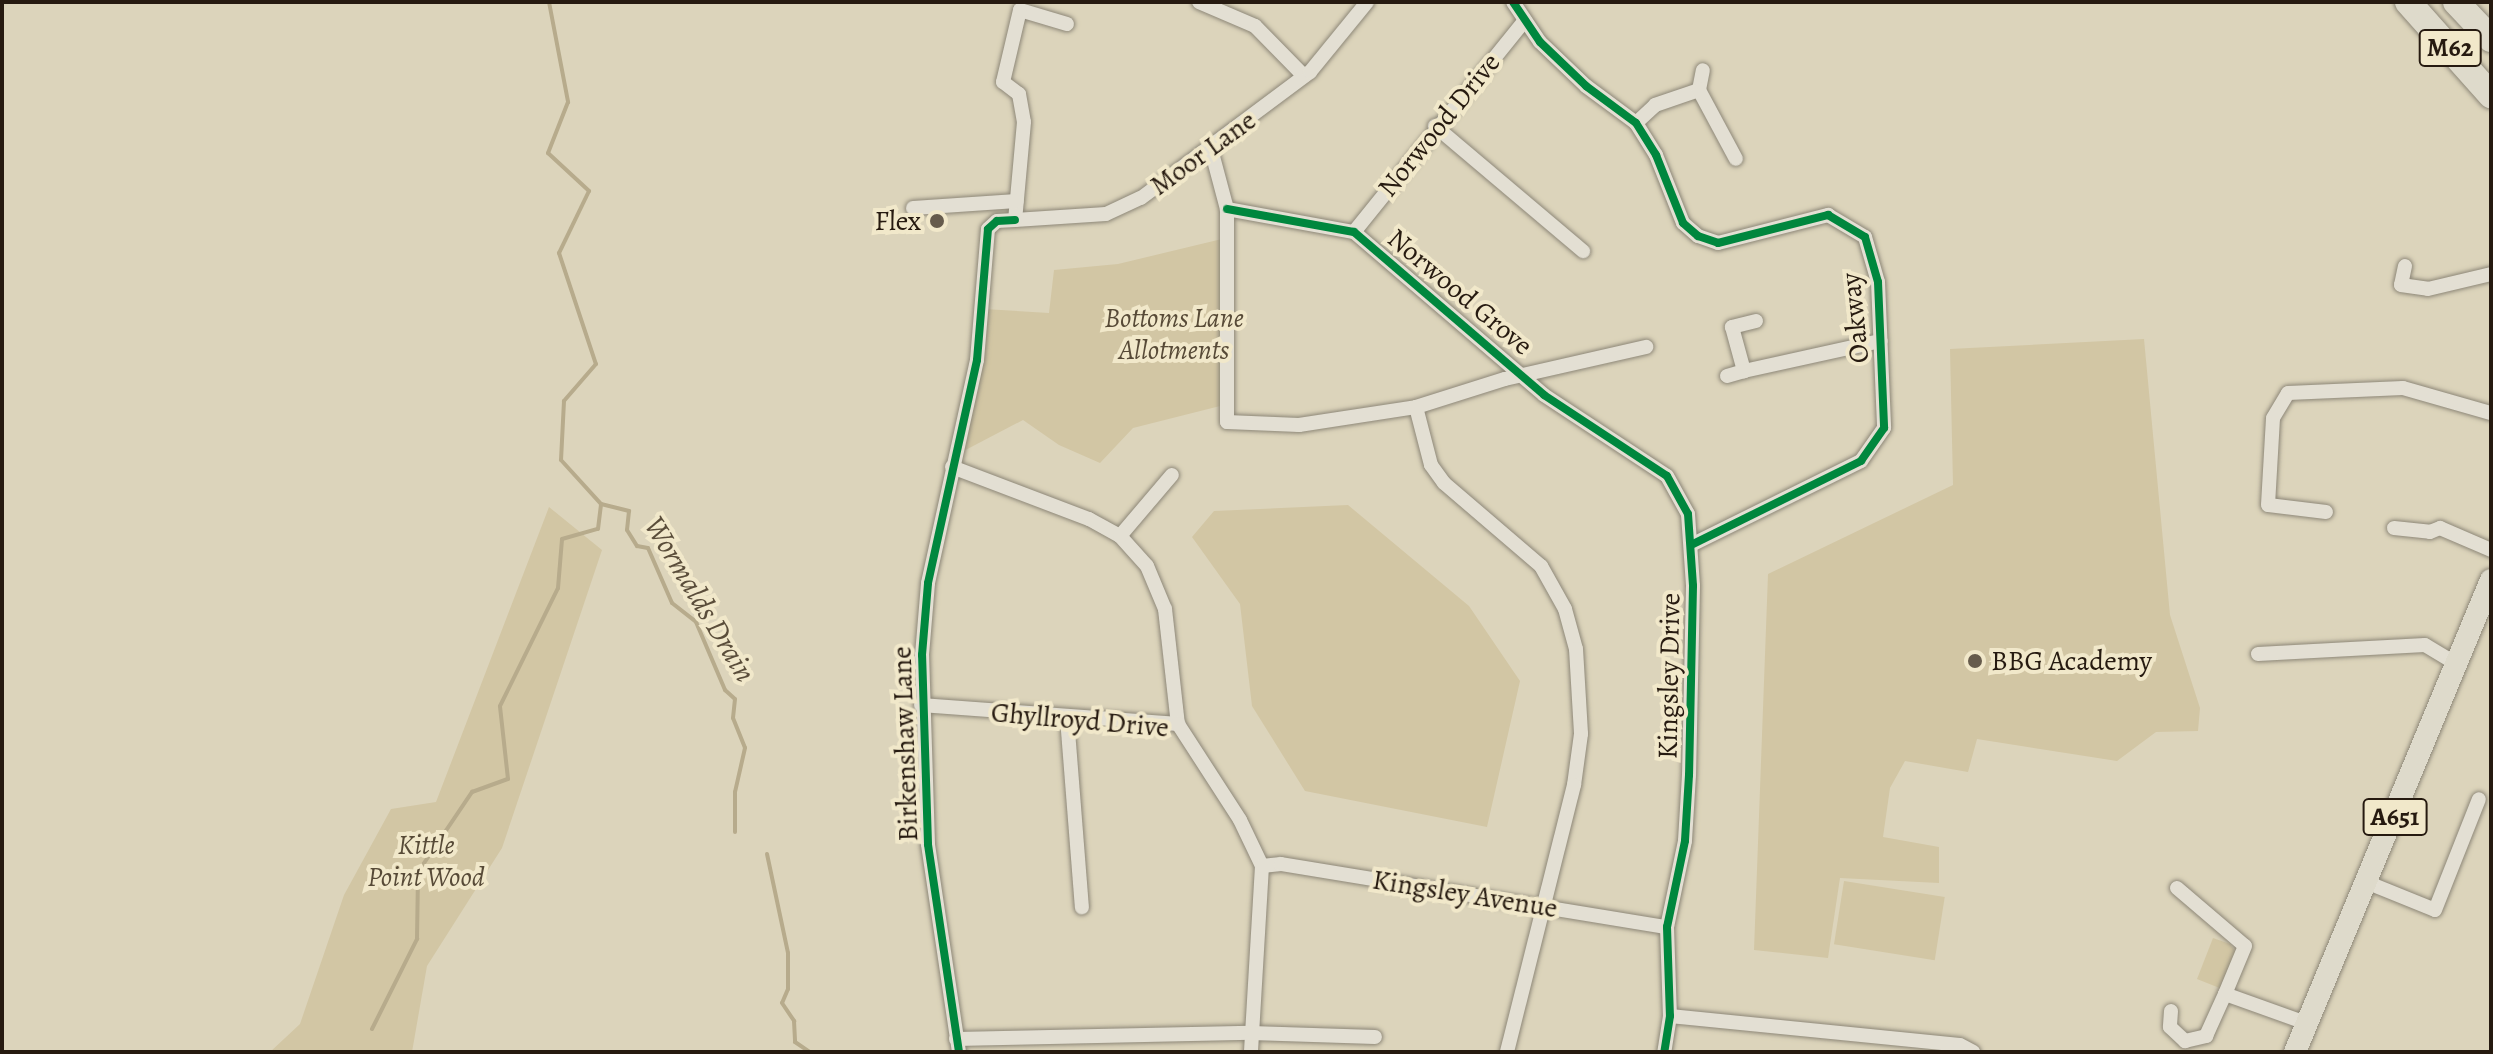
<!DOCTYPE html>
<style>
body{margin:0}
#map{position:relative;width:2493px;height:1054px;overflow:hidden;background:#dcd4bb;font-family:Alegreya,serif}
div>[style]{position:absolute}
.green>*{inset:0;background:#d2c6a4;transform-origin:0 0}
.stream>*{height:4px;margin:-2px;padding:0 2px;transform-origin:2px;border-radius:2px;background:#b7ab8c}
.roads{filter:drop-shadow(0 0 2px #8d8778) drop-shadow(0 0 2px #8d8778)}
.minor>*{height:14px;margin:-7px;padding:0 7px;transform-origin:7px;border-radius:7px;background:#e3dfd3}
.primary>*{height:22px;margin:-11px;padding:0 11px;transform-origin:11px;border-radius:11px;background:#dedacb}
.motorway>*{height:26px;margin:-13px;padding:0 13px;transform-origin:13px;border-radius:13px;background:#dedacb}
.cycleway>*{height:8px;margin:-4px;padding:0 4px;transform-origin:4px;border-radius:4px;background:#00873e}
.dots>*{width:22px;height:22px;translate:-50% -50%;box-sizing:border-box;border:4px solid #f1e8ca;border-radius:50%}
span{translate:-50% -50%;white-space:nowrap;text-align:center;line-height:1.15;-webkit-text-stroke:8px #f1e8ca;paint-order:stroke}
.shield-label span{padding:2px 6px;background:#f1e8ca;border:2px solid;border-radius:6px;-webkit-text-stroke-width:0}
.shield-label{font-size:26px;color:#261a10;font-weight:700}
.street-label{font-size:28px;color:#261a10}
.poi-label{font-size:28px;color:#261a10}
.right{translate:-100% -50%;text-align:right}
.left{translate:0 -50%;text-align:left}
.park-label{font-size:28px;color:#574a37;font-style:italic}
.water-label{font-size:30px;color:#5a4d3a;font-style:italic}
.frame{position:absolute;inset:0;border:4px solid #261a10;pointer-events:none}
</style>
<div id="map">
<div class="green">
<i style="clip-path:polygon(1226px 238px,1228px 404px,1133px 428px,1100px 463px,1059px 445px,1023px 420px,954px 456px,984px 309px,1049px 313px,1054px 270px,1118px 264px)"></i>
<i style="clip-path:polygon(2144px 339px,2170px 615px,2200px 708px,2198px 731px,2156px 732px,2117px 761px,1977px 739px,1968px 772px,1905px 761px,1890px 788px,1883px 837px,1939px 847px,1939px 883px,1840px 878px,1828px 958px,1754px 950px,1768px 574px,1953px 485px,1950px 349px)"></i>
<i style="clip-path:polygon(1348px 505px,1469px 606px,1520px 681px,1487px 827px,1305px 791px,1252px 706px,1240px 604px,1192px 537px,1214px 511px)"></i>
<i style="clip-path:polygon(549px 507px,602px 550px,502px 848px,427px 966px,412px 1052px,270px 1052px,300px 1024px,344px 895px,391px 809px,436px 802px)"></i>
<i style="left:1844px;top:881px;width:102px;height:64px;rotate:9deg"></i>
<i style="clip-path:polygon(2213px 938px,2230px 944px,2237px 954px,2222px 989px,2197px 979px)"></i>
</div>
<div class="stream">
<i style="left:549px;top:2px;width:102px;rotate:79.2deg"></i>
<i style="left:568px;top:102px;width:55px;rotate:111.4deg"></i>
<i style="left:548px;top:153px;width:56px;rotate:42.8deg"></i>
<i style="left:589px;top:191px;width:69px;rotate:115.8deg"></i>
<i style="left:559px;top:253px;width:117px;rotate:71.6deg"></i>
<i style="left:596px;top:364px;width:49px;rotate:130.9deg"></i>
<i style="left:564px;top:401px;width:59px;rotate:92.9deg"></i>
<i style="left:561px;top:460px;width:59px;rotate:47.7deg"></i>
<i style="left:601px;top:504px;width:29px;rotate:14deg"></i>
<i style="left:629px;top:511px;width:19px;rotate:96deg"></i>
<i style="left:627px;top:530px;width:19px;rotate:58deg"></i>
<i style="left:637px;top:546px;width:11px;rotate:10deg"></i>
<i style="left:648px;top:548px;width:60px;rotate:66.4deg"></i>
<i style="left:672px;top:603px;width:31px;rotate:38deg"></i>
<i style="left:696px;top:622px;width:74px;rotate:66.9deg"></i>
<i style="left:725px;top:690px;width:13px;rotate:42deg"></i>
<i style="left:735px;top:699px;width:19px;rotate:96deg"></i>
<i style="left:733px;top:718px;width:32px;rotate:68deg"></i>
<i style="left:745px;top:748px;width:45px;rotate:102.8deg"></i>
<i style="left:735px;top:792px;width:40px;rotate:90deg"></i>
<i style="left:767px;top:854px;width:101px;rotate:78deg"></i>
<i style="left:788px;top:953px;width:36px;rotate:90deg"></i>
<i style="left:788px;top:989px;width:15px;rotate:113deg"></i>
<i style="left:782px;top:1003px;width:22px;rotate:56deg"></i>
<i style="left:794px;top:1021px;width:21px;rotate:87deg"></i>
<i style="left:795px;top:1042px;width:18px;rotate:34deg"></i>
<i style="left:372px;top:1029px;width:101px;rotate:-63.4deg"></i>
<i style="left:417px;top:939px;width:67px;rotate:-89.1deg"></i>
<i style="left:418px;top:872px;width:97px;rotate:-56deg"></i>
<i style="left:472px;top:792px;width:38px;rotate:-20deg"></i>
<i style="left:508px;top:779px;width:73px;rotate:-96.3deg"></i>
<i style="left:500px;top:706px;width:131px;rotate:-63.8deg"></i>
<i style="left:558px;top:588px;width:49px;rotate:-85.3deg"></i>
<i style="left:562px;top:539px;width:37px;rotate:-16deg"></i>
<i style="left:598px;top:529px;width:25px;rotate:-83deg"></i>
</div>
<div class="roads">
<div class="minor">
<i style="left:1199px;top:2px;width:61px;rotate:23.2deg"></i>
<i style="left:1255px;top:26px;width:70px;rotate:45.6deg"></i>
<i style="left:1513px;top:2px;width:48px;rotate:56deg"></i>
<i style="left:1540px;top:42px;width:64px;rotate:43.7deg"></i>
<i style="left:1586px;top:86px;width:62px;rotate:36.5deg"></i>
<i style="left:1636px;top:123px;width:38px;rotate:58deg"></i>
<i style="left:1656px;top:155px;width:73px;rotate:68.3deg"></i>
<i style="left:1683px;top:223px;width:20px;rotate:41deg"></i>
<i style="left:1698px;top:236px;width:21px;rotate:19deg"></i>
<i style="left:1718px;top:243px;width:114px;rotate:-14.3deg"></i>
<i style="left:1828px;top:215px;width:43px;rotate:30.7deg"></i>
<i style="left:1865px;top:237px;width:47px;rotate:73.9deg"></i>
<i style="left:1878px;top:282px;width:146px;rotate:87.6deg"></i>
<i style="left:1884px;top:428px;width:40px;rotate:124.9deg"></i>
<i style="left:1861px;top:461px;width:187px;rotate:153.7deg"></i>
<i style="left:1067px;top:24px;width:49px;rotate:-163.4deg"></i>
<i style="left:1020px;top:10px;width:74px;rotate:103.3deg"></i>
<i style="left:1003px;top:82px;width:20px;rotate:37deg"></i>
<i style="left:1019px;top:94px;width:28px;rotate:80deg"></i>
<i style="left:1024px;top:122px;width:98px;rotate:95.2deg"></i>
<i style="left:1015px;top:220px;width:91px;rotate:-3.8deg"></i>
<i style="left:1106px;top:214px;width:38px;rotate:-25deg"></i>
<i style="left:1141px;top:198px;width:211px;rotate:-36.7deg"></i>
<i style="left:1310px;top:72px;width:90px;rotate:-50.8deg"></i>
<i style="left:1699px;top:90px;width:20px;rotate:-79deg"></i>
<i style="left:1636px;top:123px;width:26px;rotate:-43deg"></i>
<i style="left:1655px;top:105px;width:46px;rotate:-18.8deg"></i>
<i style="left:1699px;top:90px;width:78px;rotate:61.8deg"></i>
<i style="left:1435px;top:126px;width:194px;rotate:40.2deg"></i>
<i style="left:1211px;top:149px;width:62px;rotate:75.1deg"></i>
<i style="left:1227px;top:209px;width:213px;rotate:90deg"></i>
<i style="left:1227px;top:422px;width:72px;rotate:2.4deg"></i>
<i style="left:1299px;top:425px;width:118px;rotate:-8.7deg"></i>
<i style="left:1416px;top:407px;width:93px;rotate:-17.5deg"></i>
<i style="left:1505px;top:379px;width:145px;rotate:-12.8deg"></i>
<i style="left:913px;top:208px;width:104px;rotate:-3.9deg"></i>
<i style="left:1227px;top:209px;width:129px;rotate:10.3deg"></i>
<i style="left:1354px;top:232px;width:250px;rotate:40.6deg"></i>
<i style="left:1544px;top:395px;width:147px;rotate:33.4deg"></i>
<i style="left:1667px;top:476px;width:43px;rotate:61.1deg"></i>
<i style="left:1688px;top:514px;width:72px;rotate:86deg"></i>
<i style="left:1693px;top:586px;width:189px;rotate:91.2deg"></i>
<i style="left:1689px;top:775px;width:66px;rotate:93.5deg"></i>
<i style="left:1685px;top:841px;width:88px;rotate:101.8deg"></i>
<i style="left:1667px;top:927px;width:89px;rotate:88.1deg"></i>
<i style="left:1670px;top:1016px;width:36px;rotate:99deg"></i>
<i style="left:1354px;top:232px;width:272px;rotate:-51.1deg"></i>
<i style="left:2405px;top:266px;width:19px;rotate:102deg"></i>
<i style="left:2401px;top:285px;width:27px;rotate:8deg"></i>
<i style="left:2428px;top:289px;width:65px;rotate:-13.4deg"></i>
<i style="left:1756px;top:321px;width:25px;rotate:166deg"></i>
<i style="left:1732px;top:327px;width:46px;rotate:74.7deg"></i>
<i style="left:1744px;top:371px;width:140px;rotate:-12.4deg"></i>
<i style="left:1727px;top:376px;width:18px;rotate:-16deg"></i>
<i style="left:1416px;top:407px;width:60px;rotate:75.5deg"></i>
<i style="left:1431px;top:465px;width:22px;rotate:54deg"></i>
<i style="left:1444px;top:483px;width:128px;rotate:40.6deg"></i>
<i style="left:1541px;top:566px;width:49px;rotate:60.8deg"></i>
<i style="left:1565px;top:609px;width:41px;rotate:74.6deg"></i>
<i style="left:1576px;top:649px;width:85px;rotate:86.6deg"></i>
<i style="left:1581px;top:734px;width:51px;rotate:97.8deg"></i>
<i style="left:1574px;top:785px;width:275px;rotate:104.1deg"></i>
<i style="left:952px;top:467px;width:147px;rotate:20.8deg"></i>
<i style="left:1089px;top:519px;width:35px;rotate:29deg"></i>
<i style="left:1120px;top:536px;width:40px;rotate:48deg"></i>
<i style="left:1147px;top:566px;width:47px;rotate:67.3deg"></i>
<i style="left:1165px;top:609px;width:116px;rotate:83.6deg"></i>
<i style="left:2326px;top:512px;width:58px;rotate:-173.1deg"></i>
<i style="left:2268px;top:505px;width:87px;rotate:-86.7deg"></i>
<i style="left:2273px;top:418px;width:29px;rotate:-59deg"></i>
<i style="left:2288px;top:393px;width:115px;rotate:-2.5deg"></i>
<i style="left:2403px;top:388px;width:91px;rotate:15.9deg"></i>
<i style="left:2394px;top:528px;width:36px;rotate:6deg"></i>
<i style="left:2430px;top:532px;width:11px;rotate:-22deg"></i>
<i style="left:2440px;top:528px;width:56px;rotate:23.3deg"></i>
<i style="left:1120px;top:536px;width:80px;rotate:-49.6deg"></i>
<i style="left:2258px;top:654px;width:167px;rotate:-3.1deg"></i>
<i style="left:2425px;top:645px;width:33px;rotate:31deg"></i>
<i style="left:921px;top:705px;width:258px;rotate:4.2deg"></i>
<i style="left:1178px;top:724px;width:114px;rotate:57.1deg"></i>
<i style="left:1240px;top:820px;width:51px;rotate:64.4deg"></i>
<i style="left:1262px;top:866px;width:186px;rotate:93.4deg"></i>
<i style="left:1067px;top:718px;width:190px;rotate:85.5deg"></i>
<i style="left:1262px;top:866px;width:19px;rotate:-6deg"></i>
<i style="left:1281px;top:864px;width:391px;rotate:9.3deg"></i>
<i style="left:2366px;top:882px;width:74px;rotate:22.1deg"></i>
<i style="left:2435px;top:910px;width:119px;rotate:-68.4deg"></i>
<i style="left:2177px;top:888px;width:89px;rotate:40.5deg"></i>
<i style="left:2245px;top:946px;width:52px;rotate:112.6deg"></i>
<i style="left:2171px;top:1011px;width:16px;rotate:94deg"></i>
<i style="left:2170px;top:1027px;width:21px;rotate:43deg"></i>
<i style="left:2185px;top:1041px;width:22px;rotate:-13deg"></i>
<i style="left:2206px;top:1036px;width:46px;rotate:-65.7deg"></i>
<i style="left:2225px;top:994px;width:86px;rotate:19.7deg"></i>
<i style="left:1670px;top:1016px;width:291px;rotate:5.7deg"></i>
<i style="left:1960px;top:1045px;width:15px;rotate:28deg"></i>
<i style="left:956px;top:1039px;width:295px;rotate:-1.2deg"></i>
<i style="left:1251px;top:1033px;width:124px;rotate:1.8deg"></i>
<i style="left:959px;top:1052px;width:210px;rotate:-98.5deg"></i>
<i style="left:928px;top:844px;width:189px;rotate:-91.8deg"></i>
<i style="left:922px;top:655px;width:72px;rotate:-85.2deg"></i>
<i style="left:928px;top:583px;width:228px;rotate:-77.6deg"></i>
<i style="left:977px;top:360px;width:131px;rotate:-85.2deg"></i>
<i style="left:988px;top:229px;width:12px;rotate:-42deg"></i>
<i style="left:997px;top:221px;width:18px;rotate:-3deg"></i>
</div>
<div class="primary">
<i style="left:2295px;top:1052px;width:511px;rotate:-67.45deg"></i>
</div>
<div class="motorway">
<i style="left:2408px;top:2px;width:125px;rotate:48.3deg"></i>
<i style="left:2456px;top:2px;width:51px;rotate:46.6deg"></i>
</div>
</div>
<div class="cycleway">
<i style="left:1513px;top:2px;width:48px;rotate:56deg"></i>
<i style="left:1540px;top:42px;width:64px;rotate:43.7deg"></i>
<i style="left:1586px;top:86px;width:62px;rotate:36.5deg"></i>
<i style="left:1636px;top:123px;width:38px;rotate:58deg"></i>
<i style="left:1656px;top:155px;width:73px;rotate:68.3deg"></i>
<i style="left:1683px;top:223px;width:20px;rotate:41deg"></i>
<i style="left:1698px;top:236px;width:21px;rotate:19deg"></i>
<i style="left:1718px;top:243px;width:114px;rotate:-14.3deg"></i>
<i style="left:1828px;top:215px;width:43px;rotate:30.7deg"></i>
<i style="left:1865px;top:237px;width:47px;rotate:73.9deg"></i>
<i style="left:1878px;top:282px;width:146px;rotate:87.6deg"></i>
<i style="left:1884px;top:428px;width:40px;rotate:124.9deg"></i>
<i style="left:1861px;top:461px;width:187px;rotate:153.7deg"></i>
<i style="left:1227px;top:209px;width:129px;rotate:10.3deg"></i>
<i style="left:1354px;top:232px;width:250px;rotate:40.6deg"></i>
<i style="left:1544px;top:395px;width:147px;rotate:33.4deg"></i>
<i style="left:1667px;top:476px;width:43px;rotate:61.1deg"></i>
<i style="left:1688px;top:514px;width:72px;rotate:86deg"></i>
<i style="left:1693px;top:586px;width:189px;rotate:91.2deg"></i>
<i style="left:1689px;top:775px;width:66px;rotate:93.5deg"></i>
<i style="left:1685px;top:841px;width:88px;rotate:101.8deg"></i>
<i style="left:1667px;top:927px;width:89px;rotate:88.1deg"></i>
<i style="left:1670px;top:1016px;width:36px;rotate:99deg"></i>
<i style="left:959px;top:1052px;width:210px;rotate:-98.5deg"></i>
<i style="left:928px;top:844px;width:189px;rotate:-91.8deg"></i>
<i style="left:922px;top:655px;width:72px;rotate:-85.2deg"></i>
<i style="left:928px;top:583px;width:228px;rotate:-77.6deg"></i>
<i style="left:977px;top:360px;width:131px;rotate:-85.2deg"></i>
<i style="left:988px;top:229px;width:12px;rotate:-42deg"></i>
<i style="left:997px;top:221px;width:18px;rotate:-3deg"></i>
</div>
<div class="dots">
<i style="left:937px;top:221px;background:#665b4c"></i>
<i style="left:1975px;top:661px;background:#665b4c"></i>
</div>
<div class="shield-label">
<span style="left:2450px;top:48px">M62</span>
<span style="left:2395px;top:817px">A651</span>
</div>
<div class="street-label">
<span style="left:1439px;top:125px;rotate:-51deg">Norwood Drive</span>
<span style="left:1203px;top:153px;rotate:-36deg">Moor Lane</span>
<span style="left:1460px;top:292px;rotate:40deg">Norwood Grove</span>
<span style="left:1855px;top:318px;rotate:-96deg">Oakway</span>
<span style="left:1669px;top:676px;rotate:-89deg">Kingsley Drive</span>
<span style="left:1080px;top:720px;rotate:5deg">Ghyllroyd Drive</span>
<span style="left:905px;top:744px;rotate:-92deg">Birkenshaw Lane</span>
<span style="left:1465px;top:894px;rotate:9deg">Kingsley Avenue</span>
</div>
<div class="poi-label">
<span class="right" style="left:921px;top:221px">Flex</span>
<span class="left" style="left:1991px;top:661px">BBG Academy</span>
</div>
<div class="park-label">
<span style="left:1174px;top:334px">Bottoms Lane<br>Allotments</span>
<span style="left:426px;top:861px">Kittle<br>Point Wood</span>
</div>
<div class="water-label">
<span style="left:700px;top:599px;rotate:59deg">Wormalds Drain</span>
</div>
<div class="frame"></div>
</div>
